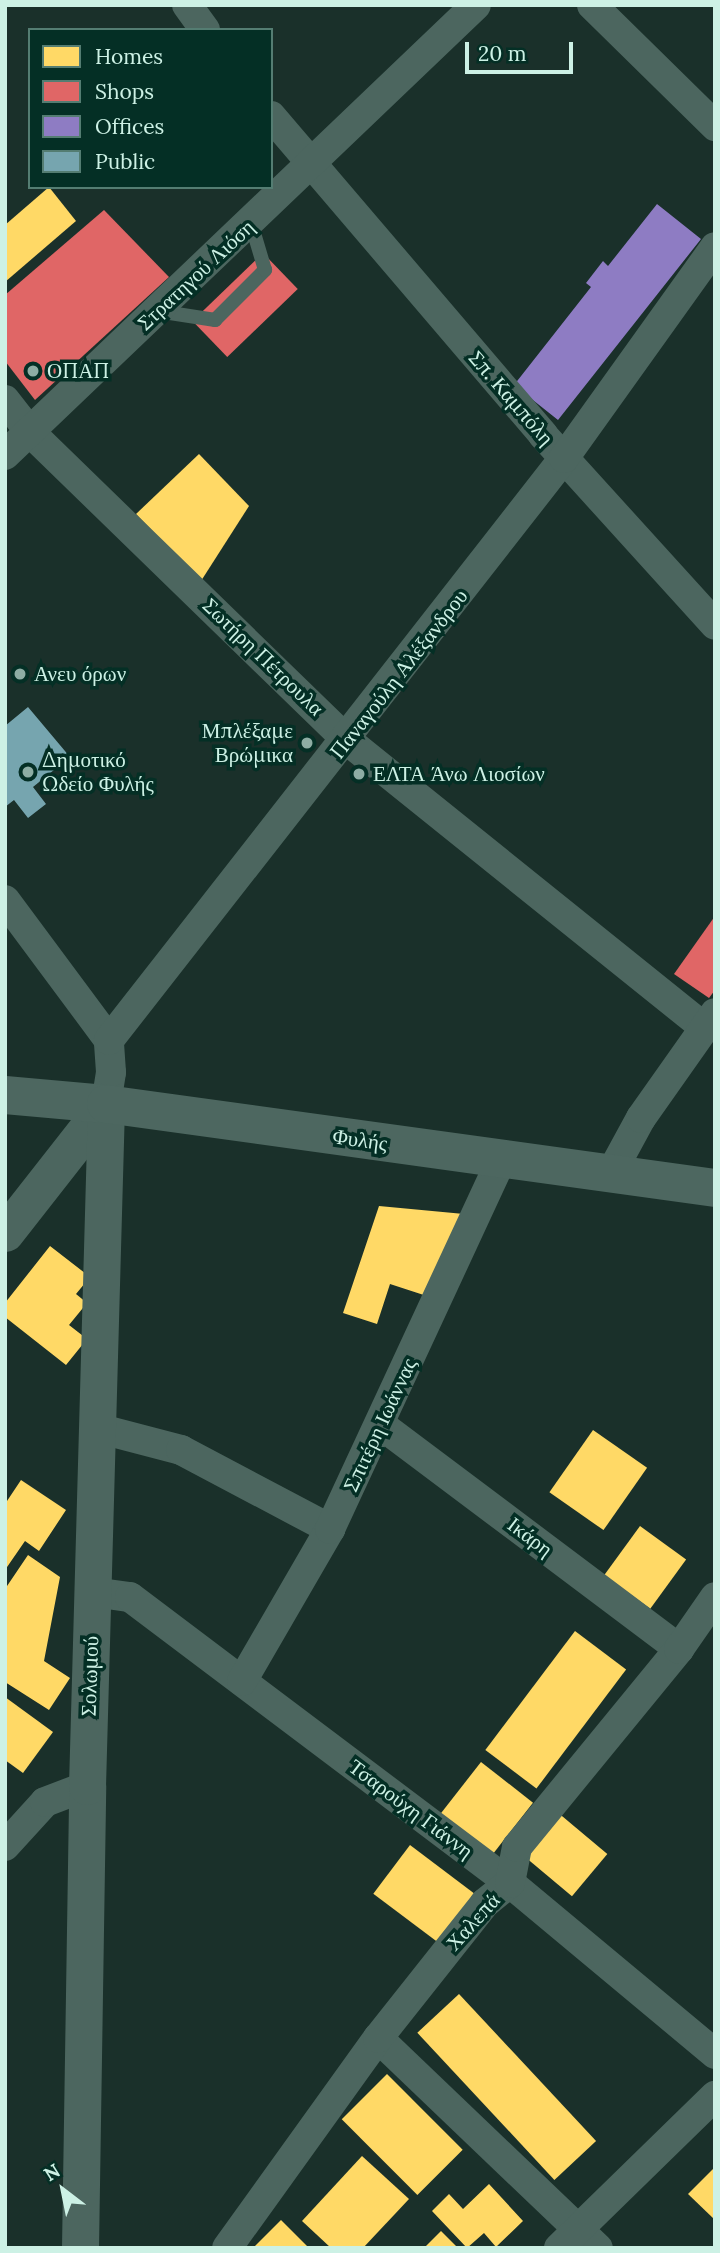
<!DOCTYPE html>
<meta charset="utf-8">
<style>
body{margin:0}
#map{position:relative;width:720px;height:2253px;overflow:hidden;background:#1a302a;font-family:Lora,serif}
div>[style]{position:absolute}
.homes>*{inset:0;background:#ffd966;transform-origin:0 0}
.shops>*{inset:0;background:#e06666;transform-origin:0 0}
.offices>*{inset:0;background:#8e7cc3}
.public>*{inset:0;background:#76a5af}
.service>*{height:14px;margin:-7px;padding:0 7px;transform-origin:7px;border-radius:7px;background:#4c665f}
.minor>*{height:30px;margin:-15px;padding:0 15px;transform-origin:15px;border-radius:15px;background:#4c665f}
.tertiary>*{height:37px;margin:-18.5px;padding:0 18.5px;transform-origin:18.5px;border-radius:18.5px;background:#4c665f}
.primary>*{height:38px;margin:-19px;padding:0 19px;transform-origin:19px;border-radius:19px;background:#4d6760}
.dots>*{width:19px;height:19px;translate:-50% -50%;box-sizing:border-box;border:4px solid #042f25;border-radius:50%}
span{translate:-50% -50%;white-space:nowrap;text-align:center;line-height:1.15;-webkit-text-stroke:7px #042f25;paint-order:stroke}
.street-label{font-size:21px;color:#cdf1e5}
.poi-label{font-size:21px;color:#cdf1e5}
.left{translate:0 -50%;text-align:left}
.right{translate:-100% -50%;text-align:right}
.frame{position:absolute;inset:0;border:7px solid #cdf1e5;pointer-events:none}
.legend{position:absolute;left:28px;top:28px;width:245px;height:161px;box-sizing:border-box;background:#042f25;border:2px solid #547d72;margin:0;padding:9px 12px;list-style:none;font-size:21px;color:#cdf1e5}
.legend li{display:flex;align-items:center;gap:14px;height:35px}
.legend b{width:35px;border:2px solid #547d72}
.north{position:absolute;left:28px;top:2155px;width:70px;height:70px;-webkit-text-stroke:5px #042f25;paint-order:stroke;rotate:328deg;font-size:19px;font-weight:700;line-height:28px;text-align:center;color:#cdf1e5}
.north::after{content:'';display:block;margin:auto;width:24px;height:32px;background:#cdf1e5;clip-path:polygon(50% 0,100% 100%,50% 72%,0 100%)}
.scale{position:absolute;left:465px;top:42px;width:108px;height:32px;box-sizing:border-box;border:4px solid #cdf1e5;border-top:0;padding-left:9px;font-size:21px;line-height:24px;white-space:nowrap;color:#cdf1e5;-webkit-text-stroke:5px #042f25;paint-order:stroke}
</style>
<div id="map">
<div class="homes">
<i style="clip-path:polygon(49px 187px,76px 221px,5px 282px,5px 225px)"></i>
<i style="clip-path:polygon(199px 454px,249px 506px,201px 581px,136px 514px)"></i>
<i style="clip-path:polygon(379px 1206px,464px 1214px,436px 1299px,390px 1284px,377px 1324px,343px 1313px)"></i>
<i style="clip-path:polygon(50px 1246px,90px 1277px,76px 1294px,87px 1303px,69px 1325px,87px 1339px,66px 1365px,5px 1317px,5px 1303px)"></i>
<i style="left:593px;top:1430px;width:66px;height:76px;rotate:35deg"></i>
<i style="clip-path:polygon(21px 1480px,66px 1510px,39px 1551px,25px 1541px,5px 1570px,5px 1504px)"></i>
<i style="left:640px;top:1526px;width:57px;height:61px;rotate:36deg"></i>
<i style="clip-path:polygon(28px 1555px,60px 1577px,44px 1661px,70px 1678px,49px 1710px,5px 1682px,5px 1589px)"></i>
<i style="left:575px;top:1631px;width:64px;height:149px;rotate:37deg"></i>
<i style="clip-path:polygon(5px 1697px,53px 1732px,23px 1773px,5px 1760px)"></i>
<i style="left:481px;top:1762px;width:66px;height:66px;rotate:38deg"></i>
<i style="left:556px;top:1811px;width:67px;height:55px;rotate:40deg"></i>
<i style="left:410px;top:1845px;width:85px;height:61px;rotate:37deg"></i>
<i style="left:459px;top:1994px;width:201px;height:57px;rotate:47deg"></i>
<i style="left:387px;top:2074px;width:107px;height:64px;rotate:45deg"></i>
<i style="clip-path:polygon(362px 2156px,409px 2199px,363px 2248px,331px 2248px,302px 2221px)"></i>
<i style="clip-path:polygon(715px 2167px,715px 2220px,688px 2194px)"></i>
<i style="clip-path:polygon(489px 2184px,523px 2221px,496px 2247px,484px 2233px,467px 2248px,432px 2211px,449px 2194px,463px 2209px)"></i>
<i style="clip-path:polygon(281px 2220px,309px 2248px,253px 2248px)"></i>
<i style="clip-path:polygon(441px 2231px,458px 2248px,424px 2248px)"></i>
</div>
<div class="shops">
<i style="clip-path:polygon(104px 210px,169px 277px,35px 400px,5px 361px,5px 295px)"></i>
<i style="left:263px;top:253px;width:50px;height:98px;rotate:46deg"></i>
<i style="clip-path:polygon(715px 916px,715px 990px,709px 998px,674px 974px)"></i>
</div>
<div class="offices">
<i style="clip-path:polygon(657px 204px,701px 239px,558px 420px,514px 385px,591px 287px,586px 283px,603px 261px,608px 266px)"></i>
</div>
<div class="public">
<i style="clip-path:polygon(28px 707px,70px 757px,33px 787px,46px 804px,28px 818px,14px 800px,5px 807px,5px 726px)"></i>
</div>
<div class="service">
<i style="left:157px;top:311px;width:59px;rotate:8.8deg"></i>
<i style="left:215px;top:320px;width:71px;rotate:-45deg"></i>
<i style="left:265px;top:270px;width:49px;rotate:-106.6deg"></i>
</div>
<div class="minor">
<i style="left:187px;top:5px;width:31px;rotate:54deg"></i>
<i style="left:592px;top:5px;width:173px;rotate:44.5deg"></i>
<i style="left:271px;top:116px;width:419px;rotate:49.5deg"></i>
<i style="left:543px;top:435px;width:256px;rotate:47.8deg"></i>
<i style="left:5px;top:400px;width:41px;rotate:52deg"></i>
<i style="left:30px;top:432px;width:443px;rotate:44.2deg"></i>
<i style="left:348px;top:741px;width:455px;rotate:38.8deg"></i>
<i style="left:5px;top:455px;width:651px;rotate:-43.69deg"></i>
<i style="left:5px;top:900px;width:174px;rotate:53.4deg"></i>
<i style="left:106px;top:1104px;width:32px;rotate:-81deg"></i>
<i style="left:111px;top:1072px;width:32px;rotate:-94deg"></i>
<i style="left:109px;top:1040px;width:739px;rotate:-51.98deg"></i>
<i style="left:564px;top:458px;width:259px;rotate:-54.4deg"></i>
<i style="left:610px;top:1175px;width:65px;rotate:-61.5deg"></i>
<i style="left:641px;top:1118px;width:128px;rotate:-54.8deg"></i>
<i style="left:381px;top:1425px;width:373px;rotate:36.9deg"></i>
<i style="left:97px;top:1428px;width:87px;rotate:14.7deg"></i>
<i style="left:181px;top:1450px;width:169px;rotate:27.9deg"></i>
<i style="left:93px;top:1592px;width:37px;rotate:8deg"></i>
<i style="left:130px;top:1597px;width:476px;rotate:37deg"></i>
<i style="left:510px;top:1883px;width:267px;rotate:39.8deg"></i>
<i style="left:242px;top:1681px;width:176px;rotate:-59.9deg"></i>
<i style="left:330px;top:1529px;width:407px;rotate:-65.1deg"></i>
<i style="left:5px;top:1846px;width:59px;rotate:-47.7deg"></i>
<i style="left:45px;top:1802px;width:45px;rotate:-20.9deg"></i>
<i style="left:378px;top:2038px;width:304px;rotate:43.7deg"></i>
<i style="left:227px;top:2248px;width:259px;rotate:-54.3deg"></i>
<i style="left:378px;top:2038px;width:172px;rotate:-51.6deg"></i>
<i style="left:485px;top:1903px;width:32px;rotate:-39deg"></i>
<i style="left:510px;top:1883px;width:37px;rotate:-79deg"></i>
<i style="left:517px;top:1847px;width:256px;rotate:-50.7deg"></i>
<i style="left:679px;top:1649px;width:63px;rotate:-55.3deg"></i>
<i style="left:559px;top:2248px;width:218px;rotate:-44.3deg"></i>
</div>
<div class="tertiary">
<i style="left:5px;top:1233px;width:164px;rotate:-51.9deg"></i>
<i style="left:80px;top:2248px;width:462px;rotate:-89.1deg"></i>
<i style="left:87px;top:1786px;width:682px;rotate:-88.4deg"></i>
</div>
<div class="primary">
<i style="left:5px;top:1095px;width:101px;rotate:5.1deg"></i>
<i style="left:106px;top:1104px;width:615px;rotate:7.85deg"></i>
</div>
<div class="dots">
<i style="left:33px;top:371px;background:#8eada4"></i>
<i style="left:20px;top:674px;background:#8eada4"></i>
<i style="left:307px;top:743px;background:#8eada4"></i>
<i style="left:28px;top:772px;background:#8eada4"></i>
<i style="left:359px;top:774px;background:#8eada4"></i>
</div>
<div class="street-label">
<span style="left:196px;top:275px;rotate:-43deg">Στρατηγού Λιόση</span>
<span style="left:511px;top:398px;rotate:49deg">Σπ. Καμπόλη</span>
<span style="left:263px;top:657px;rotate:44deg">Σωτήρη Πέτρουλα</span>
<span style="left:399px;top:674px;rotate:-52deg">Παναγούλη Αλέξανδρου</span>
<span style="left:360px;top:1140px;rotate:8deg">Φυλής</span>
<span style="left:380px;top:1425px;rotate:-65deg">Σπιτέρη Ιωάννας</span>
<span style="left:530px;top:1537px;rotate:37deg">Ικάρη</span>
<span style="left:90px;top:1676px;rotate:-88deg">Σολωμού</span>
<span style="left:411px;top:1809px;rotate:37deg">Τσαρούχη Γιάννη</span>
<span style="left:473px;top:1922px;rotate:-48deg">Χαλεπά</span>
</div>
<div class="poi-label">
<span class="left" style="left:47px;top:371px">ΟΠΑΠ</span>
<span class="left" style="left:34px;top:674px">Ανευ όρων</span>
<span class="right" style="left:293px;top:743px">Μπλέξαμε<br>Βρώμικα</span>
<span class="left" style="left:42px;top:772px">Δημοτικό<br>Ωδείο Φυλής</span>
<span class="left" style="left:373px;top:774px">ΕΛΤΑ Άνω Λιοσίων</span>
</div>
<div class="frame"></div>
<ul class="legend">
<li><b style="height:19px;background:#ffd966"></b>Homes</li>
<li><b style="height:19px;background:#e06666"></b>Shops</li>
<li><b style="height:19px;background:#8e7cc3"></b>Offices</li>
<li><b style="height:19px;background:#76a5af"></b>Public</li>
</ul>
<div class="north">N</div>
<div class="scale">20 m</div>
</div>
